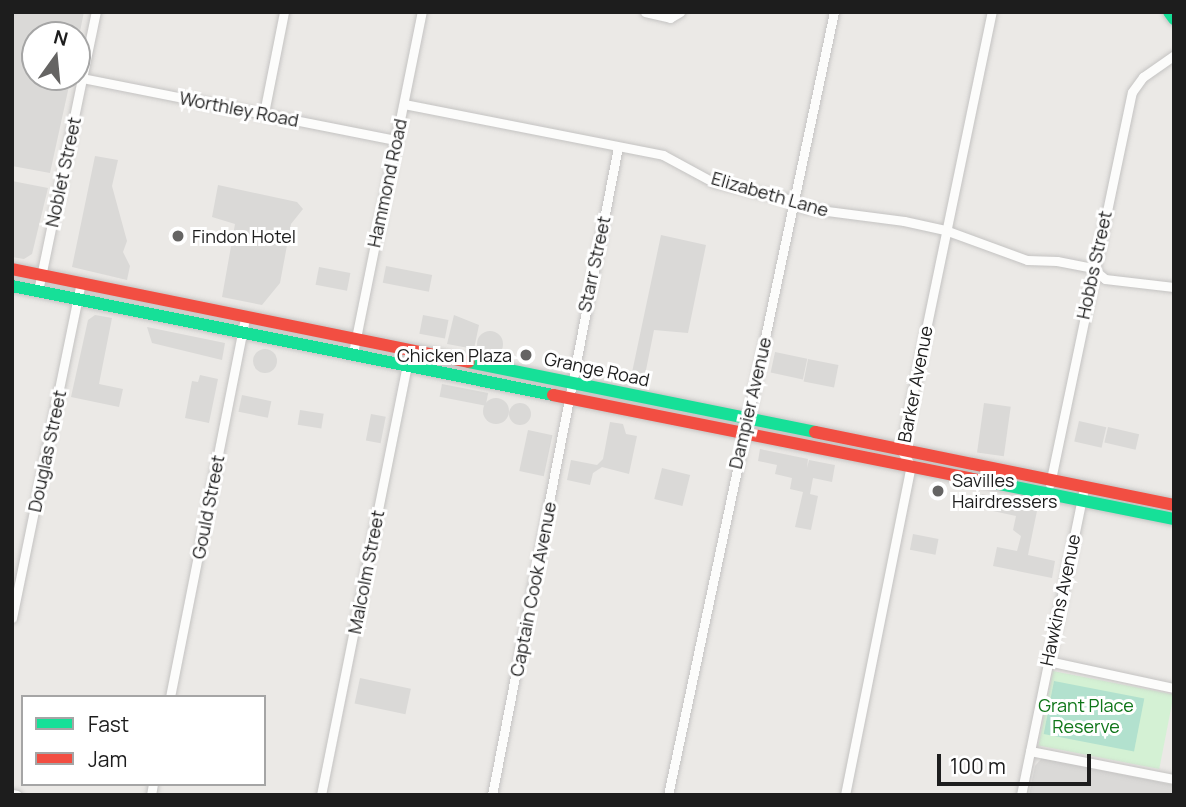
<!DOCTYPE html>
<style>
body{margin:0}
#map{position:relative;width:1186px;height:807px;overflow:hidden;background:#ebe9e6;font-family:Manrope,sans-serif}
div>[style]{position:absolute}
.residential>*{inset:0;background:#dad9d7;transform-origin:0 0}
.round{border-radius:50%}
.park>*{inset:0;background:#d4f1d4;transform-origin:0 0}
.pitch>*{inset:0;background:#b2e1ce;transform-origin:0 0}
.roads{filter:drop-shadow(0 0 2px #c4c3c2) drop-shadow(0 0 2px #c4c3c2)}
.street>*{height:9px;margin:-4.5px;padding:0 4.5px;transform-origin:4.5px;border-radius:4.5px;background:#fcfcfb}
.fast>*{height:12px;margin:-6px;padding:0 6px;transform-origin:6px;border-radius:6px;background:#16e098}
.jam>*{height:12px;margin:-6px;padding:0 6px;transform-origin:6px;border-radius:6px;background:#f24e42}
.dots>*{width:19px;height:19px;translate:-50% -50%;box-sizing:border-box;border:4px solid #fff;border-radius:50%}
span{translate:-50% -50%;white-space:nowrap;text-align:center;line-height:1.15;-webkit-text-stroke:6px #fff;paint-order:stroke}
.street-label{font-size:18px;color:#1d1d1d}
.poi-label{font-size:18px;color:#1d1d1d}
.left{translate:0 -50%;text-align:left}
.right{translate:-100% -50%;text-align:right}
.park-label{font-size:18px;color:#0f7619}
.frame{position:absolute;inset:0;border:14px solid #1d1d1d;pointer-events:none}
.legend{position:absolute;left:21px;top:695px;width:245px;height:91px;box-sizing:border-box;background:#fff;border:2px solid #a5a5a5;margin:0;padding:9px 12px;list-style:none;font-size:21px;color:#1d1d1d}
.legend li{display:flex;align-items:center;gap:14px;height:35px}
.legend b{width:35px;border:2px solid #a5a5a5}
.north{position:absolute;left:21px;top:21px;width:70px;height:70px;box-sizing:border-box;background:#fff;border:2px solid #a5a5a5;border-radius:50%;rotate:15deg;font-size:19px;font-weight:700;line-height:28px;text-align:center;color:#1d1d1d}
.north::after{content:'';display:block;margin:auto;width:24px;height:32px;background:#656463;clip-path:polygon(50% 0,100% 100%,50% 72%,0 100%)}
.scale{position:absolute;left:937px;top:754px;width:154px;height:32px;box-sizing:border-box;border:4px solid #1d1d1d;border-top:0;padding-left:9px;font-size:21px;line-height:24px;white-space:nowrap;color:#1d1d1d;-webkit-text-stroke:5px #fff;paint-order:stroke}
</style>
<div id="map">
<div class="residential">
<i style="clip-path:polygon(12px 12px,84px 12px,77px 46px,77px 35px,35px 35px,35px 77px,71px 77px,50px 173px,12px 166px)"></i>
<i style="clip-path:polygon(95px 156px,118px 160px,112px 186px,127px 241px,123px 252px,130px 266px,127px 280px,72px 267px)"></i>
<i style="clip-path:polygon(12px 181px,48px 188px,32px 254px,24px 259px,12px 257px)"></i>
<i style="clip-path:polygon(218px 185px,297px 202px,303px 209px,291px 224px,280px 283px,262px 305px,222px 297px,235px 224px,212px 217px)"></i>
<i style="clip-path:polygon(661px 235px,706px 245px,688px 333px,654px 330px,643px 385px,630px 382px)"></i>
<i style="left:386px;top:266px;width:47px;height:17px;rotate:11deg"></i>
<i style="left:319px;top:267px;width:32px;height:18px;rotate:11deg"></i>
<i style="clip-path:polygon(95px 315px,112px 318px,99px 384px,123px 389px,119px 407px,71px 397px,88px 320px)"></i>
<i style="left:423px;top:315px;width:26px;height:19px;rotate:11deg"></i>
<i style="clip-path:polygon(454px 315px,479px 325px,474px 349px,447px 344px)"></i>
<i style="clip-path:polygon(147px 327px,225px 343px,222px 360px,152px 343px)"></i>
<i class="round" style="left:477px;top:331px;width:26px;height:26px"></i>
<i class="round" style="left:253px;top:349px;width:24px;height:24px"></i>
<i style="left:775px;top:352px;width:33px;height:21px;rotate:12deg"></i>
<i style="left:808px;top:359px;width:31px;height:23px;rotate:11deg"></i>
<i style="clip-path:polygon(200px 375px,218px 379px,209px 423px,185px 418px,192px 381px,198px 382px)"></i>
<i style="left:442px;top:384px;width:47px;height:13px;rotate:11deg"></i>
<i style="left:242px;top:395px;width:30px;height:17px;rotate:12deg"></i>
<i class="round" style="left:483px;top:398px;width:26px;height:26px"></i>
<i style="left:984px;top:403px;width:27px;height:50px;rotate:8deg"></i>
<i class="round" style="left:509px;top:403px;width:22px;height:22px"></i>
<i style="left:300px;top:410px;width:24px;height:15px;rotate:9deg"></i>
<i style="left:371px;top:414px;width:15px;height:27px;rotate:11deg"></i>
<i style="left:1079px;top:421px;width:28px;height:21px;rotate:13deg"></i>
<i style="clip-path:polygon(610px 422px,623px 424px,626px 434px,637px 436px,629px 474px,602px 467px,593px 473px,590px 485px,567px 480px,571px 460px,597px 465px,603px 459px)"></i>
<i style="left:1108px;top:427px;width:32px;height:16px;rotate:13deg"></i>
<i style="left:528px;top:430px;width:25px;height:42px;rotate:12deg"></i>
<i style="clip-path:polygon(760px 449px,808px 459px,807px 468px,809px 460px,835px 465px,832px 482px,813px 478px,810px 494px,818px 496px,811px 530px,795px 527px,803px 492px,790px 489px,792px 478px,775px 474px,777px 465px,758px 461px)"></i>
<i style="left:662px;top:468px;width:29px;height:32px;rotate:14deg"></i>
<i style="clip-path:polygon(982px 494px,1038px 506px,1028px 555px,1055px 561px,1052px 578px,993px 566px,997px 547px,1017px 551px,1021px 536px,1013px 530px,1016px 516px,979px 508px)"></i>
<i style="left:913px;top:534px;width:26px;height:16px;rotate:11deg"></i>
<i style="left:360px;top:678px;width:52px;height:26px;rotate:12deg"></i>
<i style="clip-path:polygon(1042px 758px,1174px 785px,1174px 795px,1029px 795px,1035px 766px)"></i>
</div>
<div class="park">
<i style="left:1053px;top:671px;width:123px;height:76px;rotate:11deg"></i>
</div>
<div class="pitch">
<i style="left:1054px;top:681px;width:92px;height:54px;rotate:11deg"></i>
</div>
<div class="roads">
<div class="street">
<i style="left:645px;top:12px;width:26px;rotate:13deg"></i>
<i style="left:670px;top:18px;width:12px;rotate:-31deg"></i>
<i style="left:82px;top:78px;width:320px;rotate:11.2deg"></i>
<i style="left:404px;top:104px;width:264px;rotate:11.1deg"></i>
<i style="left:663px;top:155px;width:57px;rotate:28.4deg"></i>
<i style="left:713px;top:182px;width:82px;rotate:12.7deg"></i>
<i style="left:793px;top:200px;width:14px;rotate:36deg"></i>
<i style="left:804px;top:208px;width:101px;rotate:7.4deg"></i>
<i style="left:904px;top:221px;width:42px;rotate:12.4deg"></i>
<i style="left:945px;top:230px;width:87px;rotate:20.1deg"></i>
<i style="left:1027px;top:260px;width:30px;rotate:2deg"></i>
<i style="left:1057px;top:261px;width:36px;rotate:11deg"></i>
<i style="left:1092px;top:268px;width:17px;rotate:40deg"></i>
<i style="left:1105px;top:279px;width:69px;rotate:6.6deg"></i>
<i style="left:264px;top:113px;width:103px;rotate:-78.8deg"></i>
<i style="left:38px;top:291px;width:285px;rotate:-78.3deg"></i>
<i style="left:353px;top:353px;width:348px;rotate:-78.6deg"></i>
<i style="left:1050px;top:484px;width:400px;rotate:-78.2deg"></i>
<i style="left:1132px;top:92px;width:19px;rotate:-54deg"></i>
<i style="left:1143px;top:77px;width:38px;rotate:-35deg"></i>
<i style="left:12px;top:618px;width:342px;rotate:-78.4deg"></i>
<i style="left:1048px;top:661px;width:129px;rotate:12.1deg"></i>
<i style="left:170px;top:697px;width:387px;rotate:-78.8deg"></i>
<i style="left:1030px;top:751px;width:147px;rotate:11deg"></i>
<i style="left:12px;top:794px;width:5px;rotate:11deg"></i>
<i style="left:151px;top:795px;width:11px;rotate:-80deg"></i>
<i style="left:321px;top:795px;width:455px;rotate:-78.7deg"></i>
<i style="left:492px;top:795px;width:660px;rotate:-79deg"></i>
<i style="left:668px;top:795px;width:800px;rotate:-78.03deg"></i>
<i style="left:845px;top:795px;width:336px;rotate:-78.7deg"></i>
<i style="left:911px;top:466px;width:19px;rotate:-122deg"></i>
<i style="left:901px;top:450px;width:447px;rotate:-78.3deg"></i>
<i style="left:1021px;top:795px;width:314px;rotate:-78.4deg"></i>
</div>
<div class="fast">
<i style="left:1169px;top:12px;width:9px;rotate:54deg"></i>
<i style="left:12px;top:286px;width:552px;rotate:11.39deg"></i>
<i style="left:469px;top:362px;width:353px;rotate:11.4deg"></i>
<i style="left:990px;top:482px;width:188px;rotate:11.4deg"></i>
</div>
<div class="jam">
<i style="left:12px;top:269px;width:466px;rotate:11.5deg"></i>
<i style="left:553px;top:395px;width:446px;rotate:11.3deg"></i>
<i style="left:815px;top:432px;width:366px;rotate:11.5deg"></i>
</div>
</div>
<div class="dots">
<i style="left:178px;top:236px;background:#656463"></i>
<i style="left:526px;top:355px;background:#656463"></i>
<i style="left:938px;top:491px;background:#656463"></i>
</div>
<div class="street-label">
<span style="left:239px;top:109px;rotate:11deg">Worthley Road</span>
<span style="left:63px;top:172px;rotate:-78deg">Noblet Street</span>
<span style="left:387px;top:183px;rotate:-78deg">Hammond Road</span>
<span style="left:770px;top:194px;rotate:16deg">Elizabeth Lane</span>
<span style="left:594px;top:264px;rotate:-78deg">Starr Street</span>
<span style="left:1094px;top:265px;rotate:-78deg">Hobbs Street</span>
<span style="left:597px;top:369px;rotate:12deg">Grange Road</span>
<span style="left:915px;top:384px;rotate:-79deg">Barker Avenue</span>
<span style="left:750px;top:403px;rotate:-77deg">Dampier Avenue</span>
<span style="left:47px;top:451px;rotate:-78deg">Douglas Street</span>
<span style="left:208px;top:507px;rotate:-79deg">Gould Street</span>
<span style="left:366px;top:572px;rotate:-79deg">Malcolm Street</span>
<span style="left:533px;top:589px;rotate:-79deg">Captain Cook Avenue</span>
<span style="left:1060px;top:600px;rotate:-78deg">Hawkins Avenue</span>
</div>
<div class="poi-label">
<span class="left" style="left:192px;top:236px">Findon Hotel</span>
<span class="right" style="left:512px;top:355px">Chicken Plaza</span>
<span class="left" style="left:952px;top:491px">Savilles<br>Hairdressers</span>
</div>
<div class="park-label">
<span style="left:1086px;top:716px">Grant Place<br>Reserve</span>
</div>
<div class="frame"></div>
<ul class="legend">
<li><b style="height:9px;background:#16e098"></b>Fast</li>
<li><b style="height:9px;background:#f24e42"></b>Jam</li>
</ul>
<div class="north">N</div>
<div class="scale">100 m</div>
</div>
